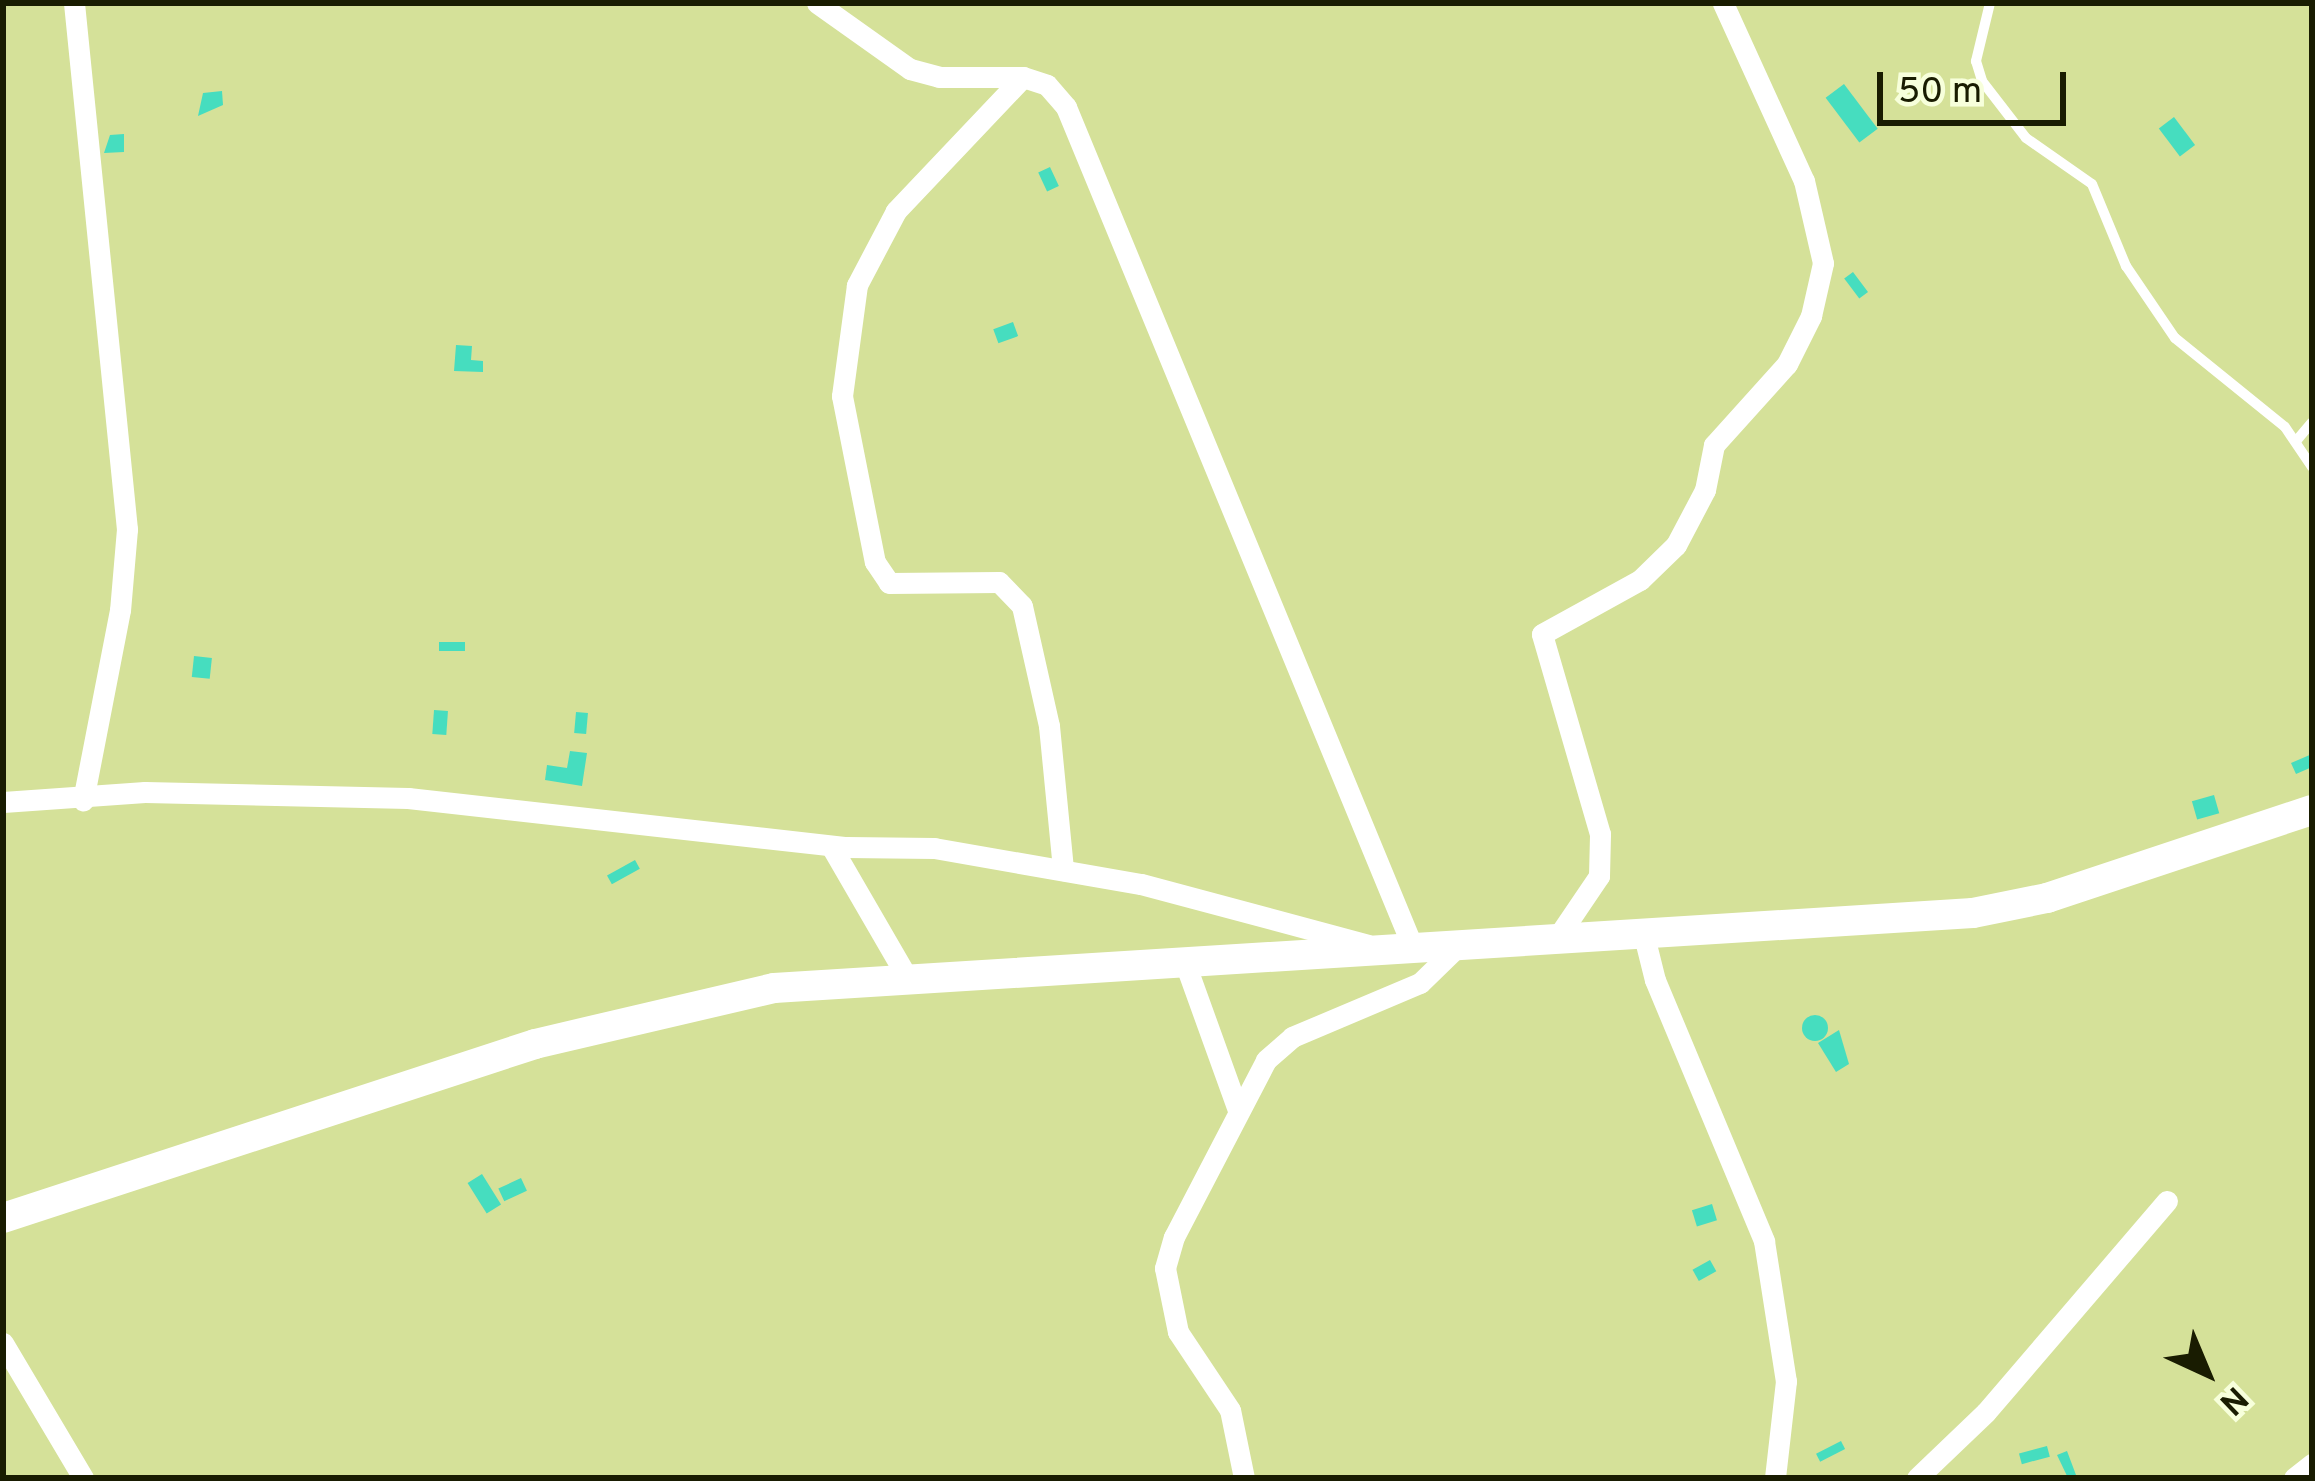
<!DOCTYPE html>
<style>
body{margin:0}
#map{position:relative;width:2315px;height:1481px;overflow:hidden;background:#d5e199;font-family:Overpass,sans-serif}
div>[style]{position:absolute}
.building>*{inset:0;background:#46ddbf;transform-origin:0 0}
.round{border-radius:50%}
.service>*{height:10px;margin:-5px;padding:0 5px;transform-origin:5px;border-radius:5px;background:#fff}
.minor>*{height:21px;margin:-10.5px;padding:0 10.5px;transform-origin:10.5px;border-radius:10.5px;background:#fff}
.secondary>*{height:30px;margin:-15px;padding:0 15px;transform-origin:15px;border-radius:15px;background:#fff}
span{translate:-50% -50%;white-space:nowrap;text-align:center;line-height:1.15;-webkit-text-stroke:12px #f7ffdb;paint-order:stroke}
.frame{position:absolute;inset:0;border:6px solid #191c01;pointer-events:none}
.north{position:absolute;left:2147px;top:1313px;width:120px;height:120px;-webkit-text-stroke:9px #f7ffdb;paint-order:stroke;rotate:136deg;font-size:33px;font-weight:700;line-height:48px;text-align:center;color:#191c01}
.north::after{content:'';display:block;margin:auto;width:42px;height:54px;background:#191c01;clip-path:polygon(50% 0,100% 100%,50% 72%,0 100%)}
.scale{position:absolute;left:1877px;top:72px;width:189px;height:54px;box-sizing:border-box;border:6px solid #191c01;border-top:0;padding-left:15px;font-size:36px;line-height:42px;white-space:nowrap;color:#191c01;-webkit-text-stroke:9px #f7ffdb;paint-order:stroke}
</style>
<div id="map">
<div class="building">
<i style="left:1844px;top:84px;width:56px;height:23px;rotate:53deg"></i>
<i style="clip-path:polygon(222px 91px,223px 105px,198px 116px,203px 93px)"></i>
<i style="left:2174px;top:117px;width:35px;height:19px;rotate:53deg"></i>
<i style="clip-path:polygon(124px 134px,124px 152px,104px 153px,110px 135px)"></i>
<i style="left:1050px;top:167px;width:21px;height:13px;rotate:65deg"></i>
<i style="left:1853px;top:272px;width:25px;height:11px;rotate:53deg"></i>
<i style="left:1013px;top:322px;width:15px;height:21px;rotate:70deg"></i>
<i style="clip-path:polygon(456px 345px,472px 346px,471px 360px,483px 361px,483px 372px,454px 371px)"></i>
<i style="left:439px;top:642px;width:26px;height:9px"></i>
<i style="left:194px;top:656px;width:18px;height:21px;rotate:6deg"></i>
<i style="left:434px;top:710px;width:14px;height:24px;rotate:4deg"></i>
<i style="left:576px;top:712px;width:12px;height:21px;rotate:5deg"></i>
<i style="clip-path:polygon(570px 751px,587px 753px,582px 786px,545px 780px,547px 765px,567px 768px)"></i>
<i style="clip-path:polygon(2312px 754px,2312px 767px,2296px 774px,2291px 763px)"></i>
<i style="left:2214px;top:795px;width:19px;height:23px;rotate:74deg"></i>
<i style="left:635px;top:860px;width:10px;height:32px;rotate:61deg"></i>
<i class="round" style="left:1802px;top:1015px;width:26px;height:26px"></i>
<i style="clip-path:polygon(1839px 1030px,1849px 1064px,1836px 1072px,1818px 1043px)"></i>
<i style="left:482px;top:1174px;width:36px;height:17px;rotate:58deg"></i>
<i style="left:521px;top:1178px;width:14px;height:25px;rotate:65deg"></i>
<i style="left:1712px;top:1204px;width:17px;height:21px;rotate:73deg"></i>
<i style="left:1710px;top:1260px;width:13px;height:20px;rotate:61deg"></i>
<i style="left:1841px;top:1441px;width:9px;height:28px;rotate:63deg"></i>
<i style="left:2047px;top:1446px;width:11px;height:29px;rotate:75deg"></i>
<i style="clip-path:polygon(2067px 1451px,2076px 1475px,2068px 1478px,2057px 1455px)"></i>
</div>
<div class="service">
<i style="left:1990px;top:3px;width:60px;rotate:103.6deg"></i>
<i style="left:1976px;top:61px;width:21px;rotate:73deg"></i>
<i style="left:1982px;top:81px;width:72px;rotate:52.3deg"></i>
<i style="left:2026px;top:138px;width:80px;rotate:34.9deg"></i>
<i style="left:2092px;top:184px;width:89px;rotate:67.5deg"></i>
<i style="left:2126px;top:266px;width:87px;rotate:55.8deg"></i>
<i style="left:2175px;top:338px;width:141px;rotate:39deg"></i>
<i style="left:2285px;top:427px;width:48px;rotate:56deg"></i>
<i style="left:2297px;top:440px;width:23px;rotate:-50deg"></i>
</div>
<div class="minor">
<i style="left:74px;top:3px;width:529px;rotate:84.25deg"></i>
<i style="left:127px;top:529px;width:81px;rotate:94.9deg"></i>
<i style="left:120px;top:610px;width:194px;rotate:101deg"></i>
<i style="left:817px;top:3px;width:114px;rotate:35.4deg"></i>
<i style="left:910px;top:69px;width:30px;rotate:15deg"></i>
<i style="left:939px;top:77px;width:84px"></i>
<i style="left:1023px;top:77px;width:25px;rotate:18deg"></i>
<i style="left:1047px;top:85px;width:29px;rotate:49deg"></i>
<i style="left:1066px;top:107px;width:912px;rotate:67.57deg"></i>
<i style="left:1023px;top:77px;width:185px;rotate:133.5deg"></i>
<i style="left:896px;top:211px;width:84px;rotate:117.8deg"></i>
<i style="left:857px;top:285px;width:112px;rotate:97.7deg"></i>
<i style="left:842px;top:396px;width:169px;rotate:78.8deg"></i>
<i style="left:875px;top:562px;width:25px;rotate:56deg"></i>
<i style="left:889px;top:583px;width:110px;rotate:-0.5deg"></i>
<i style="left:999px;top:582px;width:33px;rotate:46deg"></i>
<i style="left:1022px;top:606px;width:123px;rotate:77.3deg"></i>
<i style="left:1049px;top:726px;width:145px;rotate:84.4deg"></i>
<i style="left:3px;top:802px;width:142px;rotate:-4deg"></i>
<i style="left:145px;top:792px;width:263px;rotate:1.3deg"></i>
<i style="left:408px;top:798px;width:441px;rotate:6.4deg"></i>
<i style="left:846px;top:847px;width:88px;rotate:0.7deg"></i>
<i style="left:934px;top:848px;width:210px;rotate:9.9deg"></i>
<i style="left:1141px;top:884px;width:235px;rotate:15deg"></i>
<i style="left:831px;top:846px;width:154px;rotate:59.9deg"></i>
<i style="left:1643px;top:932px;width:49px;rotate:76deg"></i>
<i style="left:1655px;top:980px;width:283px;rotate:67.3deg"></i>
<i style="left:1764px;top:1241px;width:142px;rotate:81.1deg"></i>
<i style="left:1786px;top:1381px;width:98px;rotate:96.5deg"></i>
<i style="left:1557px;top:938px;width:75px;rotate:-55.9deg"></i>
<i style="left:1599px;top:876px;width:42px;rotate:-88.6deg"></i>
<i style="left:1600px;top:834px;width:208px;rotate:-106.2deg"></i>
<i style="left:1542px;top:634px;width:112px;rotate:-28.9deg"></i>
<i style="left:1640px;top:580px;width:50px;rotate:-44.2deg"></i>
<i style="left:1676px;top:545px;width:62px;rotate:-62.2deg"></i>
<i style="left:1705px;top:490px;width:46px;rotate:-78.7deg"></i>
<i style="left:1714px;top:445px;width:109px;rotate:-48deg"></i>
<i style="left:1787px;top:364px;width:54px;rotate:-63.4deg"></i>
<i style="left:1811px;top:316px;width:54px;rotate:-77.2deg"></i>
<i style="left:1823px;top:263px;width:84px;rotate:-103deg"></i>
<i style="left:1804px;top:181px;width:196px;rotate:-114.5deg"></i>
<i style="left:1185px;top:963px;width:156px;rotate:70.2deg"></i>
<i style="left:3px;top:1343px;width:157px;rotate:59.3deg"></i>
<i style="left:1244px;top:1478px;width:69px;rotate:-101.6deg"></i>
<i style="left:1230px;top:1410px;width:94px;rotate:-123.7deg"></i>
<i style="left:1178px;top:1332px;width:65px;rotate:-101.5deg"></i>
<i style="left:1165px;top:1268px;width:32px;rotate:-74deg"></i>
<i style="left:1174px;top:1237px;width:199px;rotate:-62.5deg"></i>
<i style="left:1266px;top:1060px;width:35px;rotate:-41deg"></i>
<i style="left:1292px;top:1037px;width:139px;rotate:-22.9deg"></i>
<i style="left:1420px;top:983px;width:52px;rotate:-44.2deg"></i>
<i style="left:1917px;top:1478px;width:95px;rotate:-43.7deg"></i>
<i style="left:1986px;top:1412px;width:278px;rotate:-49.4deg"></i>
<i style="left:2294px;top:1478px;width:23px;rotate:-38deg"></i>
</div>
<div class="secondary">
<i style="left:3px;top:1218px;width:560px;rotate:-18.11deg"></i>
<i style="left:535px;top:1044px;width:245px;rotate:-13.2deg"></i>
<i style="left:774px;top:988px;width:1201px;rotate:-3.58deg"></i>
<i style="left:1973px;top:913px;width:76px;rotate:-11.5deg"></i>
<i style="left:2047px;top:898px;width:279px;rotate:-18.4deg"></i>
</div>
<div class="frame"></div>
<div class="north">N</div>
<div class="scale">50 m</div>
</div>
